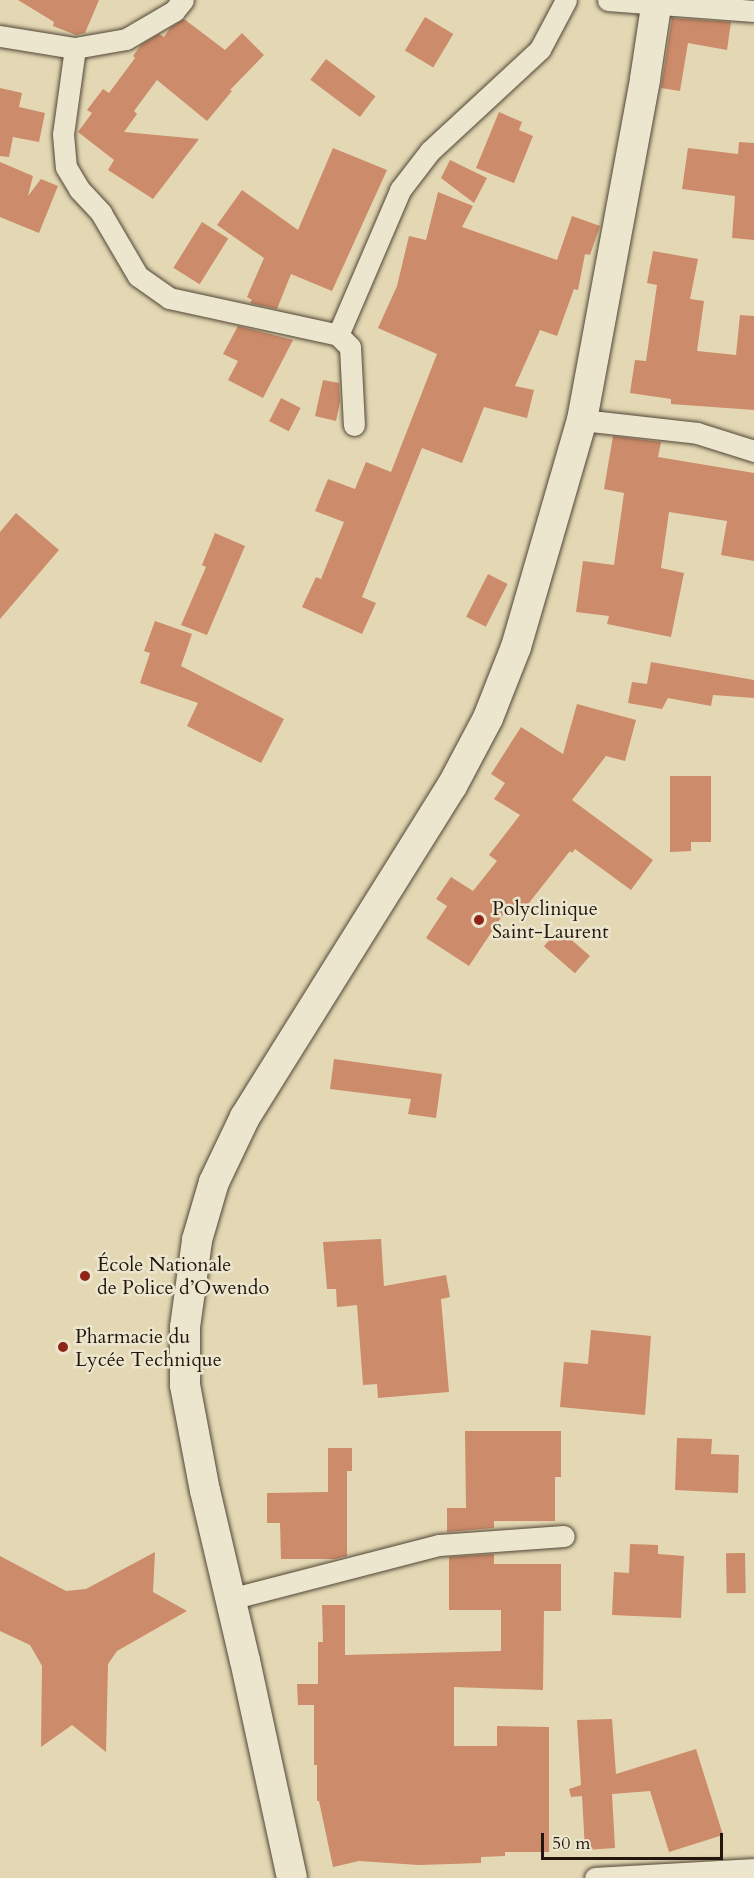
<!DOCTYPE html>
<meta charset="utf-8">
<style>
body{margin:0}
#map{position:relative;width:754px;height:1878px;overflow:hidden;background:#e3d8b3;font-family:Cardo,serif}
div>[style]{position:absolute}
.building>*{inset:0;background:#cc8b6a;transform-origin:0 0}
.roads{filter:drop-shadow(0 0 2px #524637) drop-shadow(0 0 2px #524637)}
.street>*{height:21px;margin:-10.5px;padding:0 10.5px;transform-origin:10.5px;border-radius:10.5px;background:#ede6ce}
.secondary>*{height:30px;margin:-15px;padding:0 15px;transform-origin:15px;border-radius:15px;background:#ede6ce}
.dots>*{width:16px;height:16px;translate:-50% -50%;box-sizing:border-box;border:3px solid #ede6ce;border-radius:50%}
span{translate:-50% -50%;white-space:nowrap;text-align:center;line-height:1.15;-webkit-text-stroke:5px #ede6ce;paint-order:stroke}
.poi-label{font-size:20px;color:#22160e}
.left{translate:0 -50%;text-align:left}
.scale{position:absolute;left:541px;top:1833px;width:182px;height:27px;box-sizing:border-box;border:3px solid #22160e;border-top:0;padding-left:8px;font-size:18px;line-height:21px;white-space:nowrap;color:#22160e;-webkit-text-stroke:4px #ede6ce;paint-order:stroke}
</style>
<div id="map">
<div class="building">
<i style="clip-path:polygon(18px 0,99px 0,85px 33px,76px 35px,53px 26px,54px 22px)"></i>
<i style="left:425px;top:17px;width:33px;height:39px;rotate:31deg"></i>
<i style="clip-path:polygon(672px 18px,731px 22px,727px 50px,688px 43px,680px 91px,661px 88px)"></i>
<i style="clip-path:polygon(184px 19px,225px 50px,242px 33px,264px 55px,230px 90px,232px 91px,207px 121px,157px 80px,134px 111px,137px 114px,124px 132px,199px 139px,153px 199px,108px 170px,114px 160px,78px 132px,92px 113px,87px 110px,103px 89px,109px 93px,135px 58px,133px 56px,141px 45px,159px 34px,164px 37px,170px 28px)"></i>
<i style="left:326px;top:59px;width:62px;height:26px;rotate:37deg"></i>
<i style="clip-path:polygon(0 88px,22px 93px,19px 107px,45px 113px,39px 142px,13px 137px,9px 157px,0 156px)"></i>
<i style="clip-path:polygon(499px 112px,522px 122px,519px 130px,533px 136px,514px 183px,476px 168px)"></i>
<i style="clip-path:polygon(739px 142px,754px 143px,754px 240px,732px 238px,735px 196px,682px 189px,688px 148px,738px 154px)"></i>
<i style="clip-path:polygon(333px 148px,387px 170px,332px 291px,291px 274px,277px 309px,250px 303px,252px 300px,247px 297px,264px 258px,217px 225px,242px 190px,298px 230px)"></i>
<i style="clip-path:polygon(450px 160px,487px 178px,474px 203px,441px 178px)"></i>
<i style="clip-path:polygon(0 162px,33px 176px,28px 196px,41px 179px,58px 186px,39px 233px,0 217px)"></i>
<i style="clip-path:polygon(438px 192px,473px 206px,462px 227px,557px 260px,572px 216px,600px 226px,590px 255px,585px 254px,578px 290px,574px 289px,557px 336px,540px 330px,515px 386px,534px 390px,527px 418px,484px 407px,462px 463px,422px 448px,362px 597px,376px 603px,362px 634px,302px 607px,316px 577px,321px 579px,344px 522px,315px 511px,328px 479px,355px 489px,366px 462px,391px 472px,437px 354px,378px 328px,397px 286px,409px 236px,426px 240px)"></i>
<i style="left:202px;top:222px;width:31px;height:54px;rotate:32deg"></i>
<i style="clip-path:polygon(653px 251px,698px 259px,690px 299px,704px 301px,697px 351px,736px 355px,740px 315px,754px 316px,754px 410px,671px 404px,671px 399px,630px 393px,635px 360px,646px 361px,657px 285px,647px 283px)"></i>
<i style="clip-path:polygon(238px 326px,293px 340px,263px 398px,228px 380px,238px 361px,223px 354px)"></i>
<i style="clip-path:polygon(323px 380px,339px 383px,340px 402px,336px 421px,315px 416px)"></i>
<i style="left:281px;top:398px;width:22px;height:26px;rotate:27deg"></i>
<i style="clip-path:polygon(613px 436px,661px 442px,658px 457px,754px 473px,754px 561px,721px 555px,727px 521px,669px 512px,661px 568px,684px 573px,671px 637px,607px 624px,609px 616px,576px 612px,583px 561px,614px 565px,624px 493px,604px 489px)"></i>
<i style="clip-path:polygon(16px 513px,59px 550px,0 619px,0 532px)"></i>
<i style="clip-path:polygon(215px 533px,245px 546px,207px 635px,181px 625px,206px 567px,202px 565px)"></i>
<i style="left:488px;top:574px;width:22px;height:48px;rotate:27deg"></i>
<i style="clip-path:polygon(155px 621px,192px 634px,181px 666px,284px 719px,261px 763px,187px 726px,198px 703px,140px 683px,150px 653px,144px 651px)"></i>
<i style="clip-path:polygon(651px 662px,754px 680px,754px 698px,713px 695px,711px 706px,668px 698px,662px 709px,628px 703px,632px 682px,647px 684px)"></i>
<i style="clip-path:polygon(577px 704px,636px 720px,625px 761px,606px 756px,572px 800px,653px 860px,631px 890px,575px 849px,572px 853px,570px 851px,521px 913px,510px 904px,469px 966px,426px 938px,447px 906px,436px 899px,451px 877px,473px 891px,497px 861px,489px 855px,520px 815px,494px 799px,505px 783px,491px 774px,521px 727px,563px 754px)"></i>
<i style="clip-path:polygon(670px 776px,711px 776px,711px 842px,691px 842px,691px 851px,670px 852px)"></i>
<i style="left:559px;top:929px;width:41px;height:23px;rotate:41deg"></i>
<i style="clip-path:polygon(334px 1059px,442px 1074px,436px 1118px,408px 1114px,411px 1099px,330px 1089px)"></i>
<i style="clip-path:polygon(381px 1239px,384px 1286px,446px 1275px,450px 1297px,441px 1299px,449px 1392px,378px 1398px,377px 1384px,363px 1385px,357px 1305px,337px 1307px,336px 1289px,327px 1289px,323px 1242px)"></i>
<i style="clip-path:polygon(591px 1330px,651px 1336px,645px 1415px,560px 1407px,564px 1362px,588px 1364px)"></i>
<i style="clip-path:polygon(465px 1431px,561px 1431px,561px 1477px,555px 1477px,555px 1521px,494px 1521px,494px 1528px,447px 1532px,447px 1508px,466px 1508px)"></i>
<i style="clip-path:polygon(677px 1438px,712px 1439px,711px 1454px,739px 1455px,738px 1493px,675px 1490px)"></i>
<i style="clip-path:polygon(328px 1448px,352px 1448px,352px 1471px,347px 1471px,347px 1556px,335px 1559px,281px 1559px,280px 1523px,267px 1523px,267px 1493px,328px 1492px)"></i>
<i style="clip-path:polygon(630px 1544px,658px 1545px,658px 1554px,684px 1556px,681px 1618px,612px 1615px,614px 1572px,629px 1573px)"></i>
<i style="clip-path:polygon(155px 1552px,153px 1592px,187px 1611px,117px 1651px,108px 1664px,106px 1752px,72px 1725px,41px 1747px,42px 1666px,30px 1645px,0 1631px,0 1556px,66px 1591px,86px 1589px)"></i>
<i style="left:745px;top:1553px;width:40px;height:19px;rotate:89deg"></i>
<i style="clip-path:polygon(494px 1554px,494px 1564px,561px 1564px,561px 1611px,544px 1611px,543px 1690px,454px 1687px,454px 1746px,497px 1746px,497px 1726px,549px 1727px,549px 1852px,505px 1852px,505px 1856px,481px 1857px,481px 1863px,419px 1865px,359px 1861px,333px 1867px,319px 1801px,317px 1801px,317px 1765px,314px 1765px,314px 1705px,298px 1705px,297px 1684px,318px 1684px,318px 1642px,323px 1642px,322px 1605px,345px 1605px,345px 1655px,501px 1651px,501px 1610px,449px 1610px,449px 1557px)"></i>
<i style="clip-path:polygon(612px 1719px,616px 1774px,696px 1749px,723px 1835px,669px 1852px,650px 1791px,612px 1794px,615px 1848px,585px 1850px,582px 1796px,571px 1797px,569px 1789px,581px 1785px,577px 1720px)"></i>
</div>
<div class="roads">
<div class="street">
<i style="left:608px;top:0;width:146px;rotate:4.3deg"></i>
<i style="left:0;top:36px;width:76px;rotate:9.1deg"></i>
<i style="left:75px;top:48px;width:52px;rotate:-10deg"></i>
<i style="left:126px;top:39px;width:56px;rotate:-30.3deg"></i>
<i style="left:174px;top:11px;width:14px;rotate:-51deg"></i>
<i style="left:75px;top:48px;width:87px;rotate:97.9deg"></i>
<i style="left:63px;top:134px;width:33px;rotate:85deg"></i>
<i style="left:66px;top:167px;width:26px;rotate:59deg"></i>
<i style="left:79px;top:189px;width:33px;rotate:47deg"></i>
<i style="left:101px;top:213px;width:73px;rotate:59.6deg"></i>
<i style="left:138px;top:276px;width:38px;rotate:35deg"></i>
<i style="left:169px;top:298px;width:173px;rotate:12.3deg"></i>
<i style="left:338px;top:335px;width:17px;rotate:45deg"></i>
<i style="left:350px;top:347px;width:78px;rotate:87.1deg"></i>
<i style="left:338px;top:335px;width:158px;rotate:-66.8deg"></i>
<i style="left:400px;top:190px;width:49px;rotate:-52.4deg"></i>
<i style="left:430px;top:151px;width:150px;rotate:-42.8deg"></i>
<i style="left:540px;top:49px;width:55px;rotate:-62deg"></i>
<i style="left:582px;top:420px;width:116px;rotate:6.4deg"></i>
<i style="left:697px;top:433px;width:60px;rotate:17.5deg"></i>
<i style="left:230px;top:1599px;width:216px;rotate:-14.5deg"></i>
<i style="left:439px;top:1545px;width:125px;rotate:-4.1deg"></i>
<i style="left:595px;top:1878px;width:159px;rotate:-3.2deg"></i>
</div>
<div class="secondary">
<i style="left:292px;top:1878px;width:222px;rotate:-102.2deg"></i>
<i style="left:245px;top:1661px;width:175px;rotate:-103.2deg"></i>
<i style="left:205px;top:1491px;width:108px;rotate:-100.7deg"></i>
<i style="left:185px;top:1385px;width:58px;rotate:-90deg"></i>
<i style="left:185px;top:1327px;width:88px;rotate:-82.1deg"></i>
<i style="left:197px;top:1240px;width:60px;rotate:-73.7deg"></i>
<i style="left:214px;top:1182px;width:72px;rotate:-64.5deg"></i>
<i style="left:245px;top:1117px;width:390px;rotate:-58deg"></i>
<i style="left:452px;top:786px;width:77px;rotate:-62.1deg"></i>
<i style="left:488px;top:718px;width:76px;rotate:-68.5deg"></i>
<i style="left:516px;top:647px;width:236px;rotate:-73.8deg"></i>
<i style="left:582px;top:420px;width:347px;rotate:-79.5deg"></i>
<i style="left:645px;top:79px;width:80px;rotate:-81.4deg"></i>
</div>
</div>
<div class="dots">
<i style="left:479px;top:920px;background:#8f2418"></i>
<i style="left:85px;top:1276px;background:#8f2418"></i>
<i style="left:63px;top:1347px;background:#8f2418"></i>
</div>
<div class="poi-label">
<span class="left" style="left:492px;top:920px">Polyclinique<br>Saint-Laurent</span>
<span class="left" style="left:97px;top:1276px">École Nationale<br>de Police d’Owendo</span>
<span class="left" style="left:75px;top:1348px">Pharmacie du<br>Lycée Technique</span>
</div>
<div class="scale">50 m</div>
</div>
